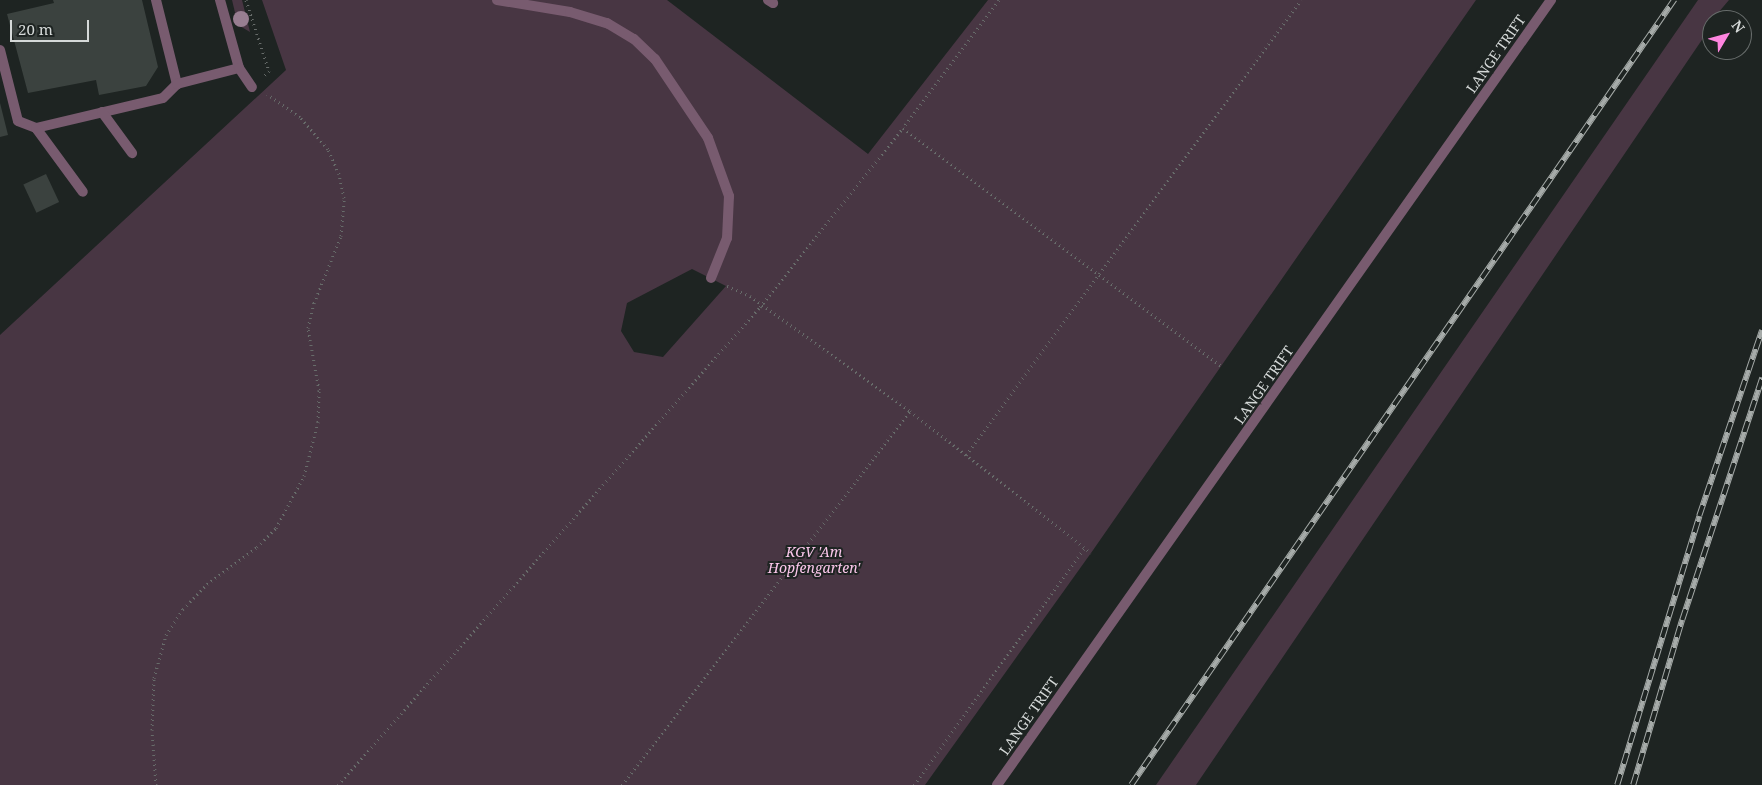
<!DOCTYPE html>
<style>
body{margin:0}
#map{position:relative;width:1762px;height:785px;overflow:hidden;background:#1e2422;font-family:"Noto Serif",serif}
div>[style]{position:absolute}
.green>*{inset:0;background:#483643}
.building>*{inset:0;background:#3b423f;transform-origin:0 0}
.path>*{height:3px;margin-top:-1.5px;transform-origin:0;background:repeating-linear-gradient(90deg,#676c6a 0 1px,transparent 0 5px)}
.service>*{height:10px;margin:-5px;padding:0 5px;transform-origin:5px;border-radius:5px;background:#785b6f}
.minor>*{height:10px;margin:-5px;padding:0 5px;transform-origin:5px;border-radius:5px;background:#785b6f}
.rail>*{height:5.5px;margin-top:-2.75px;transform-origin:0;background:repeating-linear-gradient(90deg,#1e2422 0 11px,#a6aba9 0 22px);box-sizing:border-box;border-block:1px solid #a6aba9}
.trees>*{width:16px;height:16px;margin:-8px;border-radius:50%;background:#987e91}
span{translate:-50% -50%;white-space:nowrap;text-align:center;line-height:1.15;-webkit-text-stroke:4px #1e2422;paint-order:stroke}
.street-label{font-size:14px;color:#d5d9d8}
.park-label{font-size:14px;color:#fbc7eb;font-style:italic}
.north{position:absolute;left:1702px;top:10px;width:50px;height:50px;box-sizing:border-box;background:#1e2422;border:1px solid #676c6b;border-radius:50%;rotate:53deg;font-size:14px;font-weight:700;line-height:20px;text-align:center;color:#d5d9d8}
.north::after{content:'';display:block;margin:auto;width:18px;height:22px;background:#fe85df;clip-path:polygon(50% 0,100% 100%,50% 72%,0 100%)}
.scale{position:absolute;left:10px;top:20px;width:79px;height:22px;box-sizing:border-box;border:2px solid #d5d9d8;border-top:0;padding-left:6px;font-size:15px;line-height:18px;white-space:nowrap;color:#d5d9d8;-webkit-text-stroke:4px #1e2422;paint-order:stroke}
</style>
<div id="map">
<div class="green">
<i style="clip-path:polygon(232px 0,242px 0,250px 32px,238px 25px)"></i>
<i style="clip-path:polygon(evenodd,262px 0,667px 0,868px 154px,988px 0,1476px 0,1091px 553px,925px 785px,0 785px,0 335px,286px 70px,262px 0,692px 269px,726px 286px,663px 357px,634px 352px,621px 331px,627px 303px,692px 269px)"></i>
<i style="clip-path:polygon(1698px 0,1729px 0,1712px 20px,1712px 25px,1196px 785px,1156px 785px)"></i>
</div>
<div class="building">
<i style="clip-path:polygon(53px 0,142px 0,158px 67px,146px 86px,99px 95px,96px 80px,28px 93px,7px 14px,54px 3px)"></i>
<i style="clip-path:polygon(0 103px,8px 135px,0 137px)"></i>
<i style="left:46px;top:174px;width:31px;height:25px;rotate:65deg"></i>
</div>
<div class="path">
<i style="left:246px;top:0;width:75px;rotate:72.1deg"></i>
<i style="left:269px;top:71px;width:6px;rotate:135deg"></i>
<i style="left:999px;top:0;width:160px;rotate:126.9deg"></i>
<i style="left:903px;top:128px;width:397px;rotate:36.8deg"></i>
<i style="left:727px;top:286px;width:25px;rotate:23deg"></i>
<i style="left:750px;top:296px;width:197px;rotate:35.7deg"></i>
<i style="left:910px;top:411px;width:230px;rotate:38.1deg"></i>
<i style="left:966px;top:455px;width:565px;rotate:-53.64deg"></i>
<i style="left:156px;top:785px;width:55px;rotate:-94.2deg"></i>
<i style="left:152px;top:730px;width:52px;rotate:-87.8deg"></i>
<i style="left:154px;top:678px;width:45px;rotate:-74.4deg"></i>
<i style="left:166px;top:635px;width:31px;rotate:-57deg"></i>
<i style="left:183px;top:609px;width:35px;rotate:-46deg"></i>
<i style="left:207px;top:584px;width:62px;rotate:-36.5deg"></i>
<i style="left:257px;top:547px;width:27px;rotate:-45deg"></i>
<i style="left:276px;top:528px;width:59px;rotate:-61.7deg"></i>
<i style="left:304px;top:476px;width:56px;rotate:-75.5deg"></i>
<i style="left:318px;top:422px;width:32px;rotate:-88deg"></i>
<i style="left:319px;top:390px;width:63px;rotate:-100.1deg"></i>
<i style="left:308px;top:328px;width:26px;rotate:-77deg"></i>
<i style="left:314px;top:303px;width:72px;rotate:-68.1deg"></i>
<i style="left:341px;top:236px;width:38px;rotate:-85deg"></i>
<i style="left:344px;top:198px;width:25px;rotate:-102deg"></i>
<i style="left:339px;top:174px;width:27px;rotate:-114deg"></i>
<i style="left:328px;top:149px;width:43px;rotate:-131.2deg"></i>
<i style="left:300px;top:117px;width:40px;rotate:-145.1deg"></i>
<i style="left:338px;top:785px;width:638px;rotate:-48.56deg"></i>
<i style="left:760px;top:307px;width:229px;rotate:-51.4deg"></i>
<i style="left:622px;top:785px;width:472px;rotate:-52.4deg"></i>
<i style="left:914px;top:785px;width:292px;rotate:-54.3deg"></i>
</div>
<div class="service">
<i style="left:156px;top:0;width:87px;rotate:76deg"></i>
<i style="left:497px;top:0;width:74px;rotate:9.3deg"></i>
<i style="left:570px;top:12px;width:39px;rotate:17deg"></i>
<i style="left:607px;top:23px;width:31px;rotate:31deg"></i>
<i style="left:634px;top:39px;width:29px;rotate:44deg"></i>
<i style="left:655px;top:59px;width:95px;rotate:56.1deg"></i>
<i style="left:708px;top:138px;width:62px;rotate:70.1deg"></i>
<i style="left:729px;top:196px;width:42px;rotate:92.7deg"></i>
<i style="left:727px;top:238px;width:43px;rotate:111.8deg"></i>
<i style="left:768px;top:0;width:6px;rotate:31deg"></i>
<i style="left:0;top:50px;width:73px;rotate:75.8deg"></i>
<i style="left:18px;top:121px;width:19px;rotate:21deg"></i>
<i style="left:36px;top:128px;width:130px;rotate:-13.3deg"></i>
<i style="left:163px;top:98px;width:20px;rotate:-45deg"></i>
<i style="left:177px;top:84px;width:64px;rotate:-14.5deg"></i>
<i style="left:102px;top:112px;width:51px;rotate:53.8deg"></i>
<i style="left:36px;top:128px;width:79px;rotate:53.7deg"></i>
<i style="left:997px;top:785px;width:961px;rotate:-54.79deg"></i>
</div>
<div class="minor">
<i style="left:220px;top:0;width:71px;rotate:74.4deg"></i>
<i style="left:239px;top:68px;width:23px;rotate:56deg"></i>
</div>
<div class="rail">
<i style="left:1131px;top:785px;width:955px;rotate:-55.33deg"></i>
<i style="left:1617px;top:785px;width:281px;rotate:-73deg"></i>
<i style="left:1699px;top:516px;width:196px;rotate:-71.3deg"></i>
<i style="left:1633px;top:785px;width:172px;rotate:-73.5deg"></i>
<i style="left:1682px;top:620px;width:255px;rotate:-71.7deg"></i>
</div>
<div class="trees">
<i style="left:241px;top:19px"></i>
</div>
<div class="street-label">
<span style="left:1496px;top:54px;rotate:-55deg">LANGE TRIFT</span>
<span style="left:1264px;top:385px;rotate:-55deg">LANGE TRIFT</span>
<span style="left:1029px;top:716px;rotate:-55deg">LANGE TRIFT</span>
</div>
<div class="park-label">
<span style="left:814px;top:560px">KGV 'Am<br>Hopfengarten'</span>
</div>
<div class="north">N</div>
<div class="scale">20 m</div>
</div>
